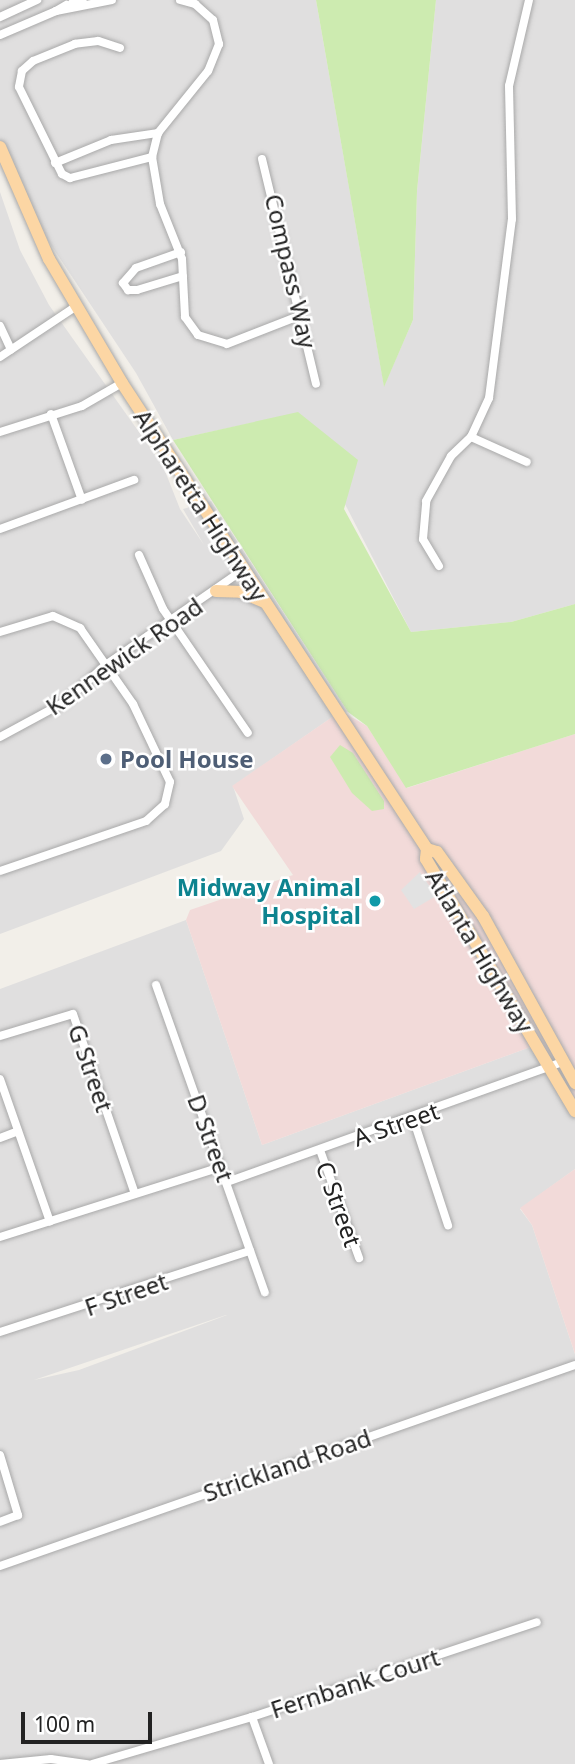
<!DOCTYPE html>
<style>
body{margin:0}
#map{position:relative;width:575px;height:1764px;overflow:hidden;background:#f2efe9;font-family:"Noto Sans",sans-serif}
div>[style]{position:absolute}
.residential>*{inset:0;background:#e0dfdf}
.commercial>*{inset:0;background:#f2dad9}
.grass>*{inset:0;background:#cdebb0}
.parking>*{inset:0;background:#e2e2e2}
.roads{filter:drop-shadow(0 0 2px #a9a9a9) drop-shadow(0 0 2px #a9a9a9)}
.minor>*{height:8px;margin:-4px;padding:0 4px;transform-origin:4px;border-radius:4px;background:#fff}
.primary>*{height:12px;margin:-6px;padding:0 6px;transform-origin:6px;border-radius:6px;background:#fcd6a4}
.dots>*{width:19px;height:19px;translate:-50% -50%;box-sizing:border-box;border:4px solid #fff;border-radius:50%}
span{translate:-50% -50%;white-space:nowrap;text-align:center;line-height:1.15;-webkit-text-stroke:5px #fff;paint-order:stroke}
.street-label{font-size:24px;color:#222}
.service-label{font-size:24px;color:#4e5e75;font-weight:700}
.left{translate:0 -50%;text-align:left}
.culture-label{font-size:24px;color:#0d838f;font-weight:700}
.right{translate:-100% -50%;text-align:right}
.scale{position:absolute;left:21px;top:1712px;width:131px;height:32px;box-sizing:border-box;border:4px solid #222;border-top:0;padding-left:9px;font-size:21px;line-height:24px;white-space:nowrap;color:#222;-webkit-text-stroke:5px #fff;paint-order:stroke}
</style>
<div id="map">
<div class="residential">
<i style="clip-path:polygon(0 0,316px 0,384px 386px,413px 320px,417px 191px,436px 0,575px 0,575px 604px,511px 622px,411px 632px,298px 413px,173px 440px,136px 373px,47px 239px,0 140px)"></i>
<i style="clip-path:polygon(0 192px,20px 250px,49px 305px,163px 466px,180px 509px,204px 545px,183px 509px,211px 501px,348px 712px,341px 711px,233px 786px,244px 819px,221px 851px,0 934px)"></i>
<i style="clip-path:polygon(evenodd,186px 920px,262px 1145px,536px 1045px,575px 1115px,575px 1169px,520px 1209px,532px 1225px,575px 1354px,575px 1764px,0 1764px,0 989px,186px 920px,227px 1315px,79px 1370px,34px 1380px,226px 1315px,227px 1315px)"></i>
</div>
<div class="commercial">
<i style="clip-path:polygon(341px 711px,367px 726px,407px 788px,575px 734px,575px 1101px,536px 1045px,262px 1145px,186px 920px,190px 910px,293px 875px,232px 786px)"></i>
<i style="clip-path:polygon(575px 1169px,575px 1354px,532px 1225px,520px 1208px)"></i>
</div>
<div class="grass">
<i style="clip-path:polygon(316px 0,436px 0,417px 191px,413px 320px,384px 387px)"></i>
<i style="clip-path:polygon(298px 412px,358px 460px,344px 509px,411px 632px,511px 622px,575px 604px,575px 734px,406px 788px,367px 726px,348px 712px,173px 440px)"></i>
<i style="clip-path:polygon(340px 745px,353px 753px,384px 801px,384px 809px,372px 811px,352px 793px,330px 757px)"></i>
</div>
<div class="parking">
<i style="clip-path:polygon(420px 872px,436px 896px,414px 909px,401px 890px)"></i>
</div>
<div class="roads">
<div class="minor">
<i style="left:180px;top:0;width:16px;rotate:15deg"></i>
<i style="left:195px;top:4px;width:24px;rotate:42deg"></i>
<i style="left:213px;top:20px;width:25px;rotate:76deg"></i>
<i style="left:219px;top:44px;width:29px;rotate:112deg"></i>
<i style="left:208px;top:71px;width:80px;rotate:128.9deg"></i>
<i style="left:158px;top:133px;width:25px;rotate:104deg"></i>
<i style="left:152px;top:157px;width:48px;rotate:80.3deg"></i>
<i style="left:160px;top:204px;width:59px;rotate:68.2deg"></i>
<i style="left:182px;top:259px;width:58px;rotate:87deg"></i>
<i style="left:185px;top:317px;width:22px;rotate:54deg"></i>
<i style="left:198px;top:335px;width:30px;rotate:17deg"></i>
<i style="left:227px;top:344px;width:77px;rotate:-21.3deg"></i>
<i style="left:72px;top:3px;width:11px;rotate:-15deg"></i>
<i style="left:56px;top:11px;width:12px;rotate:-31deg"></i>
<i style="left:0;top:17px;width:41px;rotate:-24.7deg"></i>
<i style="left:0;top:35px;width:61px;rotate:-23.2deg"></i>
<i style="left:56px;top:11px;width:57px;rotate:-11.1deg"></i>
<i style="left:120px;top:48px;width:23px;rotate:-162deg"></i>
<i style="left:98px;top:41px;width:23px;rotate:173deg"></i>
<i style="left:75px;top:44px;width:45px;rotate:158deg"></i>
<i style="left:33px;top:61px;width:15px;rotate:138deg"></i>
<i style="left:22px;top:71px;width:16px;rotate:101deg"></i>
<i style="left:19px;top:87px;width:97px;rotate:63.7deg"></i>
<i style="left:62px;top:174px;width:9px;rotate:27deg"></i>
<i style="left:70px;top:178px;width:85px;rotate:-14.4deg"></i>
<i style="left:262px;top:159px;width:231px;rotate:76.5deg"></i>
<i style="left:55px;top:163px;width:61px;rotate:-22.3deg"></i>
<i style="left:111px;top:140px;width:48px;rotate:-8.5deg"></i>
<i style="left:181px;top:252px;width:48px;rotate:160.4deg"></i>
<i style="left:136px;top:268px;width:20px;rotate:131deg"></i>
<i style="left:123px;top:283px;width:9px;rotate:54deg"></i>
<i style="left:128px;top:290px;width:9px"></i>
<i style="left:137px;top:290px;width:48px;rotate:-16.9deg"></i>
<i style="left:0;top:326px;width:26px;rotate:65deg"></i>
<i style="left:0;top:357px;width:90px;rotate:-33.7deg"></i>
<i style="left:51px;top:414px;width:91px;rotate:70.2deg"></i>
<i style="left:0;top:432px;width:86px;rotate:-17.6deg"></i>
<i style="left:82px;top:406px;width:46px;rotate:-29.9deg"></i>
<i style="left:471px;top:437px;width:61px;rotate:24.1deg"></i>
<i style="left:0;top:529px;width:143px;rotate:-20.1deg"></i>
<i style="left:139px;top:555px;width:59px;rotate:66deg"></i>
<i style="left:163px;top:609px;width:150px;rotate:55.6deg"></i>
<i style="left:439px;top:566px;width:31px;rotate:-121deg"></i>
<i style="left:423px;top:539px;width:38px;rotate:-85deg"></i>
<i style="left:426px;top:501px;width:51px;rotate:-60.9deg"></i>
<i style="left:451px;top:456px;width:28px;rotate:-44deg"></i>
<i style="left:471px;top:437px;width:43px;rotate:-65.2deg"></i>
<i style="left:489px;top:398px;width:180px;rotate:-82.7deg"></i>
<i style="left:512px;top:219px;width:133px;rotate:-91.3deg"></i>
<i style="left:509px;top:86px;width:88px;rotate:-76.9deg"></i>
<i style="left:0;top:632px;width:55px;rotate:-16.8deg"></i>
<i style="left:53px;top:616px;width:30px;rotate:24deg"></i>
<i style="left:80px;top:628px;width:93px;rotate:55.1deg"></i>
<i style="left:133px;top:704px;width:86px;rotate:64.6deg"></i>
<i style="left:170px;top:782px;width:23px;rotate:103deg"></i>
<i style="left:165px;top:804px;width:25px;rotate:138deg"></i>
<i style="left:146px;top:821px;width:154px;rotate:161.1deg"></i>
<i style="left:0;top:737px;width:72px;rotate:-28.4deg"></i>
<i style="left:63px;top:703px;width:59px;rotate:-41.6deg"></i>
<i style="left:107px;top:664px;width:167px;rotate:-34.7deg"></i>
<i style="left:156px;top:985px;width:326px;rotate:70.5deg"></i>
<i style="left:0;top:1036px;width:76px;rotate:-16.8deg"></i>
<i style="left:73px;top:1014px;width:190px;rotate:71deg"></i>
<i style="left:0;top:1079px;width:151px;rotate:70.7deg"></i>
<i style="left:413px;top:1118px;width:113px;rotate:71.9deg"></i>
<i style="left:0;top:1138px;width:19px;rotate:-21deg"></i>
<i style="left:320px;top:1150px;width:115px;rotate:70.1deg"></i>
<i style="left:227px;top:1182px;width:357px;rotate:-19.7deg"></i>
<i style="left:0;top:1237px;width:232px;rotate:-17.6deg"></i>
<i style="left:0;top:1332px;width:263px;rotate:-18deg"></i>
<i style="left:0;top:1455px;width:63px;rotate:73.3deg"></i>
<i style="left:18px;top:1515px;width:19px;rotate:159deg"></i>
<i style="left:0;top:1566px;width:609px;rotate:-19.27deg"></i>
<i style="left:252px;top:1717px;width:50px;rotate:70.1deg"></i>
<i style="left:0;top:1764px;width:51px;rotate:-5.6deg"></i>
<i style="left:51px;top:1759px;width:37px;rotate:8deg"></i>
<i style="left:92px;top:1764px;width:167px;rotate:-16.4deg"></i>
<i style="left:252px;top:1717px;width:300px;rotate:-18.4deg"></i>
</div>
<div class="primary">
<i style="left:0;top:147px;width:122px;rotate:66.4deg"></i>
<i style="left:49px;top:259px;width:144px;rotate:59.5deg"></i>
<i style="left:122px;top:383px;width:557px;rotate:56.79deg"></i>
<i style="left:216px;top:591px;width:25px;rotate:2deg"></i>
<i style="left:241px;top:592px;width:26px;rotate:23deg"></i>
<i style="left:427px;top:849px;width:10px;rotate:96deg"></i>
<i style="left:426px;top:859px;width:293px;rotate:59.4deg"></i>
<i style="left:427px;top:849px;width:10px;rotate:17deg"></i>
<i style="left:437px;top:852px;width:79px;rotate:54.3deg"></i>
<i style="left:483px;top:916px;width:191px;rotate:61.1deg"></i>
</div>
</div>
<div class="dots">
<i style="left:106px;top:759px;background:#5c6f8a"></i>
<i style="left:375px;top:901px;background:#0f9aa8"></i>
</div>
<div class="street-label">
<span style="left:291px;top:271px;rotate:77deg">Compass Way</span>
<span style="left:201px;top:505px;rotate:57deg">Alpharetta Highway</span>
<span style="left:124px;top:656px;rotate:-35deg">Kennewick Road</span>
<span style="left:480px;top:951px;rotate:59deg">Atlanta Highway</span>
<span style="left:91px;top:1068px;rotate:71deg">G Street</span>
<span style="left:396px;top:1124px;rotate:-19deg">A Street</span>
<span style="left:211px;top:1138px;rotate:70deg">D Street</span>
<span style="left:339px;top:1204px;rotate:70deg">C Street</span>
<span style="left:126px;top:1294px;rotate:-19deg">F Street</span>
<span style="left:287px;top:1465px;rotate:-19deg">Strickland Road</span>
<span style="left:355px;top:1683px;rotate:-18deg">Fernbank Court</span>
</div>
<div class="service-label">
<span class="left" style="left:120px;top:759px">Pool House</span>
</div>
<div class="culture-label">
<span class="right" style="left:361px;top:901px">Midway Animal<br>Hospital</span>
</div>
<div class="scale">100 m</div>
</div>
